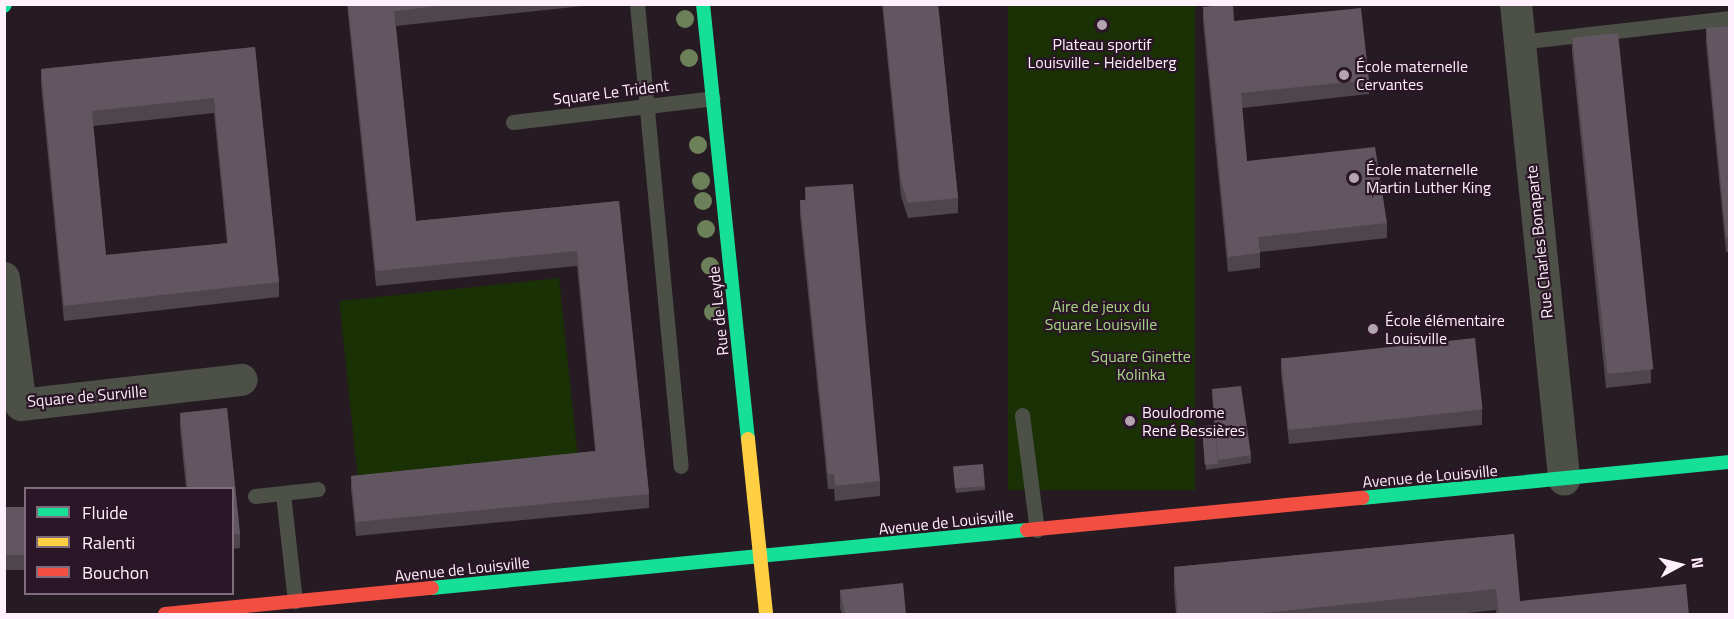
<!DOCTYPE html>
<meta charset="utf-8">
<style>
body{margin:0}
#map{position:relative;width:1734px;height:619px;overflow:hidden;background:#261a23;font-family:"Titillium Web",sans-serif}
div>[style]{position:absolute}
.green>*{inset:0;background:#1a3005;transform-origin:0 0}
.lane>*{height:15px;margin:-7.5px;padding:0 7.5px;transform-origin:7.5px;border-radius:7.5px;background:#4c5046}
.street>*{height:32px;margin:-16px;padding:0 16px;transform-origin:16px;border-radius:16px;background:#4c5046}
.fast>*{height:14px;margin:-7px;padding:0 7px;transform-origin:7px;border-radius:7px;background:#16e098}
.slow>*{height:14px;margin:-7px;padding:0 7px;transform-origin:7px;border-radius:7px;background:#ffcf43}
.jam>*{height:14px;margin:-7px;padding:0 7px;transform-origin:7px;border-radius:7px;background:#f24e42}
.trees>*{width:18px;height:18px;margin:-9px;border-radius:50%;background:#6c8159}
.wall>*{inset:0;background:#4f454d;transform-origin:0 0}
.building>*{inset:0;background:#625760;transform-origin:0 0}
.dots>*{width:16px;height:16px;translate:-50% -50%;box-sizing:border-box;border:3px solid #2a1626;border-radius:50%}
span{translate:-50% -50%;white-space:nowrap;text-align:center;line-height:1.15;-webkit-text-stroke:4.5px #2a1626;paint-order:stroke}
.poi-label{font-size:16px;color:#fff0fb}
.left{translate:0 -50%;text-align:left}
.street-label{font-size:16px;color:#fff0fb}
.park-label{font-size:16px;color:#a6d585}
.frame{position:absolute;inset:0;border:6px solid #fff0fb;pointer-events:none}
.legend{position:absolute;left:24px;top:487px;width:210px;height:108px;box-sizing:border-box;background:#2a1626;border:2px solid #7f6d7b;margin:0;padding:8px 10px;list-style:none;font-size:18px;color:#fff0fb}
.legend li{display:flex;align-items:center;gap:12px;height:30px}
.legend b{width:30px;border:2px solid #7f6d7b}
.north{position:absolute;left:1650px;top:535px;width:60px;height:60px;-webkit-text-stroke:4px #2a1626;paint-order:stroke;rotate:83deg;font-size:16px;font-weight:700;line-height:24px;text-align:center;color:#fff0fb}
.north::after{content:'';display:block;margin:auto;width:21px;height:27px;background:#fff0fb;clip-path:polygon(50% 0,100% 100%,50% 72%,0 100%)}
</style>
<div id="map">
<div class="green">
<i style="left:1008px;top:5px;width:187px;height:485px"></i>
<i style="left:559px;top:278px;width:182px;height:221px;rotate:84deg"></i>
</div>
<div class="lane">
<i style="left:637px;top:4px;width:464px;rotate:84.6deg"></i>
<i style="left:1519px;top:42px;width:212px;rotate:-6.5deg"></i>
<i style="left:513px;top:122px;width:201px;rotate:-6.8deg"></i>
<i style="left:1022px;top:415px;width:116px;rotate:82.6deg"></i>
<i style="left:283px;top:494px;width:108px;rotate:83.6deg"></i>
<i style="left:255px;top:496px;width:63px;rotate:-6.3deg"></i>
</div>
<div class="street">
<i style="left:1516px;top:4px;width:478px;rotate:84.2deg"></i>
<i style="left:4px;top:278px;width:128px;rotate:82.4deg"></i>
<i style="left:21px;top:405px;width:222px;rotate:-6.5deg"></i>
</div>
<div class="fast">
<i style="left:703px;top:4px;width:437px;rotate:84.1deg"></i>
<i style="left:4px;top:6px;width:2px;rotate:-63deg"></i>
<i style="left:1362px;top:498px;width:370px;rotate:-5.6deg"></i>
<i style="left:432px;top:588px;width:598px;rotate:-5.57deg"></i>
</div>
<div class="slow">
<i style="left:748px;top:439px;width:176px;rotate:84.1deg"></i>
</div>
<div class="jam">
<i style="left:1027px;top:530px;width:337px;rotate:-5.5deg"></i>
<i style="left:165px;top:614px;width:268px;rotate:-5.6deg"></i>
</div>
<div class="trees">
<i style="left:685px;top:19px"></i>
<i style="left:689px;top:58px"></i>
<i style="left:698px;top:145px"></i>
<i style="left:701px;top:181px"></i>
<i style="left:703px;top:201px"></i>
<i style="left:706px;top:229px"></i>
<i style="left:710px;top:266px"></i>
<i style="left:713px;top:312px"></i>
</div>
<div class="wall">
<i style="clip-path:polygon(347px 4px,602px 4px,396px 26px,416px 221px,619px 201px,649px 494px,649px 508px,356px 536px,351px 490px,351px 476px,595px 451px,577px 266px,376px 286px)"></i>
<i style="clip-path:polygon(882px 4px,938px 4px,958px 198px,958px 213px,908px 218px,901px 196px)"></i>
<i style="clip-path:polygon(1203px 7px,1369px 80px,1369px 94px,1242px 108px,1247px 161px,1387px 223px,1387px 238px,1260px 252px,1260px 268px,1228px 272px,1203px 22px)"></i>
<i style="clip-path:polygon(1730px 26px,1730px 252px,1726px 252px,1706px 43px,1706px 28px)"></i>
<i style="clip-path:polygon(1572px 37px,1651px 369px,1651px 383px,1606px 388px,1572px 52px)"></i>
<i style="clip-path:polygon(evenodd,255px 47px,279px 282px,279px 297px,64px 321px,41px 84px,41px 69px,255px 47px,214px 113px,227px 243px,106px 255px,93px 126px,214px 113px)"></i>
<i style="clip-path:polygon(805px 187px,880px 481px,880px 496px,835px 501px,834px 489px,828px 489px,800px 215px,800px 200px,805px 200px)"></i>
<i style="clip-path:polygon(1281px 358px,1482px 410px,1482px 425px,1289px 444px,1281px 373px)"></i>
<i style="clip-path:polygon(1212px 389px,1251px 455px,1251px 463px,1206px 470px,1202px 430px,1214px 425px)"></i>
<i style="clip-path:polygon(227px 408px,240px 534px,240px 548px,232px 549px,232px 489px,186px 489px,180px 428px,180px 413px)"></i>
<i style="clip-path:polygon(953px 468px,985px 486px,985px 490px,956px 493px)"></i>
<i style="left:26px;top:507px;width:63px;height:22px;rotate:90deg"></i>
<i style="clip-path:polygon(1514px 534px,1520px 601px,1689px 615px,1496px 615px,1496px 610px,1448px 615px,1176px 615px,1174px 588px,1174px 567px)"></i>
<i style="clip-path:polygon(840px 590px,906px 615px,842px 615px,840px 608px)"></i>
</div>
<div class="building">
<i style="clip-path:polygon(348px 4px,458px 4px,394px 11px,416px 221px,619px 201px,649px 494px,356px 522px,351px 476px,596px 451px,577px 251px,376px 271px)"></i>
<i style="clip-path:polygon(883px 4px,938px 4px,958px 198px,908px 203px,901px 181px)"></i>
<i style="clip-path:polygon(1233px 4px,1234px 21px,1361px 8px,1369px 80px,1241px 93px,1247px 161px,1375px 147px,1387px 223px,1258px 237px,1260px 253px,1228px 257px,1203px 7px)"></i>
<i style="clip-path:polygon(1730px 26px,1730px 237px,1726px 237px,1706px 28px)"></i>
<i style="left:1618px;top:33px;width:338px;height:46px;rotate:84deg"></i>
<i style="clip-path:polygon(evenodd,255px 47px,279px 282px,64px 306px,41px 69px,255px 47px,214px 98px,228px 243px,106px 255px,92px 111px,214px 98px)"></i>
<i style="clip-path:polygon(853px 184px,880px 481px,835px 486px,834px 474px,828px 474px,800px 200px,806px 200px,805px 187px)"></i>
<i style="left:1475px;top:338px;width:72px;height:195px;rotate:84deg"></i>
<i style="clip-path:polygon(1241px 386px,1251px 455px,1218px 460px,1212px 389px)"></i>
<i style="clip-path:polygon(227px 408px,240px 534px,232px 534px,232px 489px,188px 489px,180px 413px)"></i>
<i style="left:1215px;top:425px;width:39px;height:13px;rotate:86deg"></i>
<i style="left:983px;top:464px;width:22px;height:30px;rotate:85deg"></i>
<i style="left:26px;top:507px;width:48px;height:22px;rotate:90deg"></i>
<i style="clip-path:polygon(1514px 534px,1520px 601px,1686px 584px,1689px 615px,1499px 615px,1496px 589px,1244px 615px,1178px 615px,1174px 567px)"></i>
<i style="clip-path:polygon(903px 583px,906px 615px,845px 615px,840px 590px)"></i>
</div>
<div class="dots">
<i style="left:1102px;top:25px;background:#b3a5af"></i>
<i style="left:1344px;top:75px;background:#b3a5af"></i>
<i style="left:1354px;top:178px;background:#b3a5af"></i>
<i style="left:1373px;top:329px;background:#b3a5af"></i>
<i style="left:1130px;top:421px;background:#b3a5af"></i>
</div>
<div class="poi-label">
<span style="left:1102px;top:53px">Plateau sportif<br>Louisville - Heidelberg</span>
<span class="left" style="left:1356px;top:75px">École maternelle<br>Cervantes</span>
<span class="left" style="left:1366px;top:178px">École maternelle<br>Martin Luther King</span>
<span class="left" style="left:1385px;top:329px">École élémentaire<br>Louisville</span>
<span class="left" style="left:1142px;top:421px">Boulodrome<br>René Bessières</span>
</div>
<div class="street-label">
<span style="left:611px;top:92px;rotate:-7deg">Square Le Trident</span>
<span style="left:1539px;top:242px;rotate:-96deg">Rue Charles Bonaparte</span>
<span style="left:718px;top:311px;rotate:-96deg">Rue de Leyde</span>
<span style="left:87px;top:396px;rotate:-5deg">Square de Surville</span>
<span style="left:1430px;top:476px;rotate:-5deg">Avenue de Louisville</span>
<span style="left:946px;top:522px;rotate:-6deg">Avenue de Louisville</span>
<span style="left:462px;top:569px;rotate:-6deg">Avenue de Louisville</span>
</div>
<div class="park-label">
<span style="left:1101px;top:315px">Aire de jeux du<br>Square Louisville</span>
<span style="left:1141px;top:365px">Square Ginette<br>Kolinka</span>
</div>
<div class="frame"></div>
<ul class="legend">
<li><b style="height:8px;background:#16e098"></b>Fluide</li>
<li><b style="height:8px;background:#ffcf43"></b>Ralenti</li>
<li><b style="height:8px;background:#f24e42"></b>Bouchon</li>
</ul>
<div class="north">N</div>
</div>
